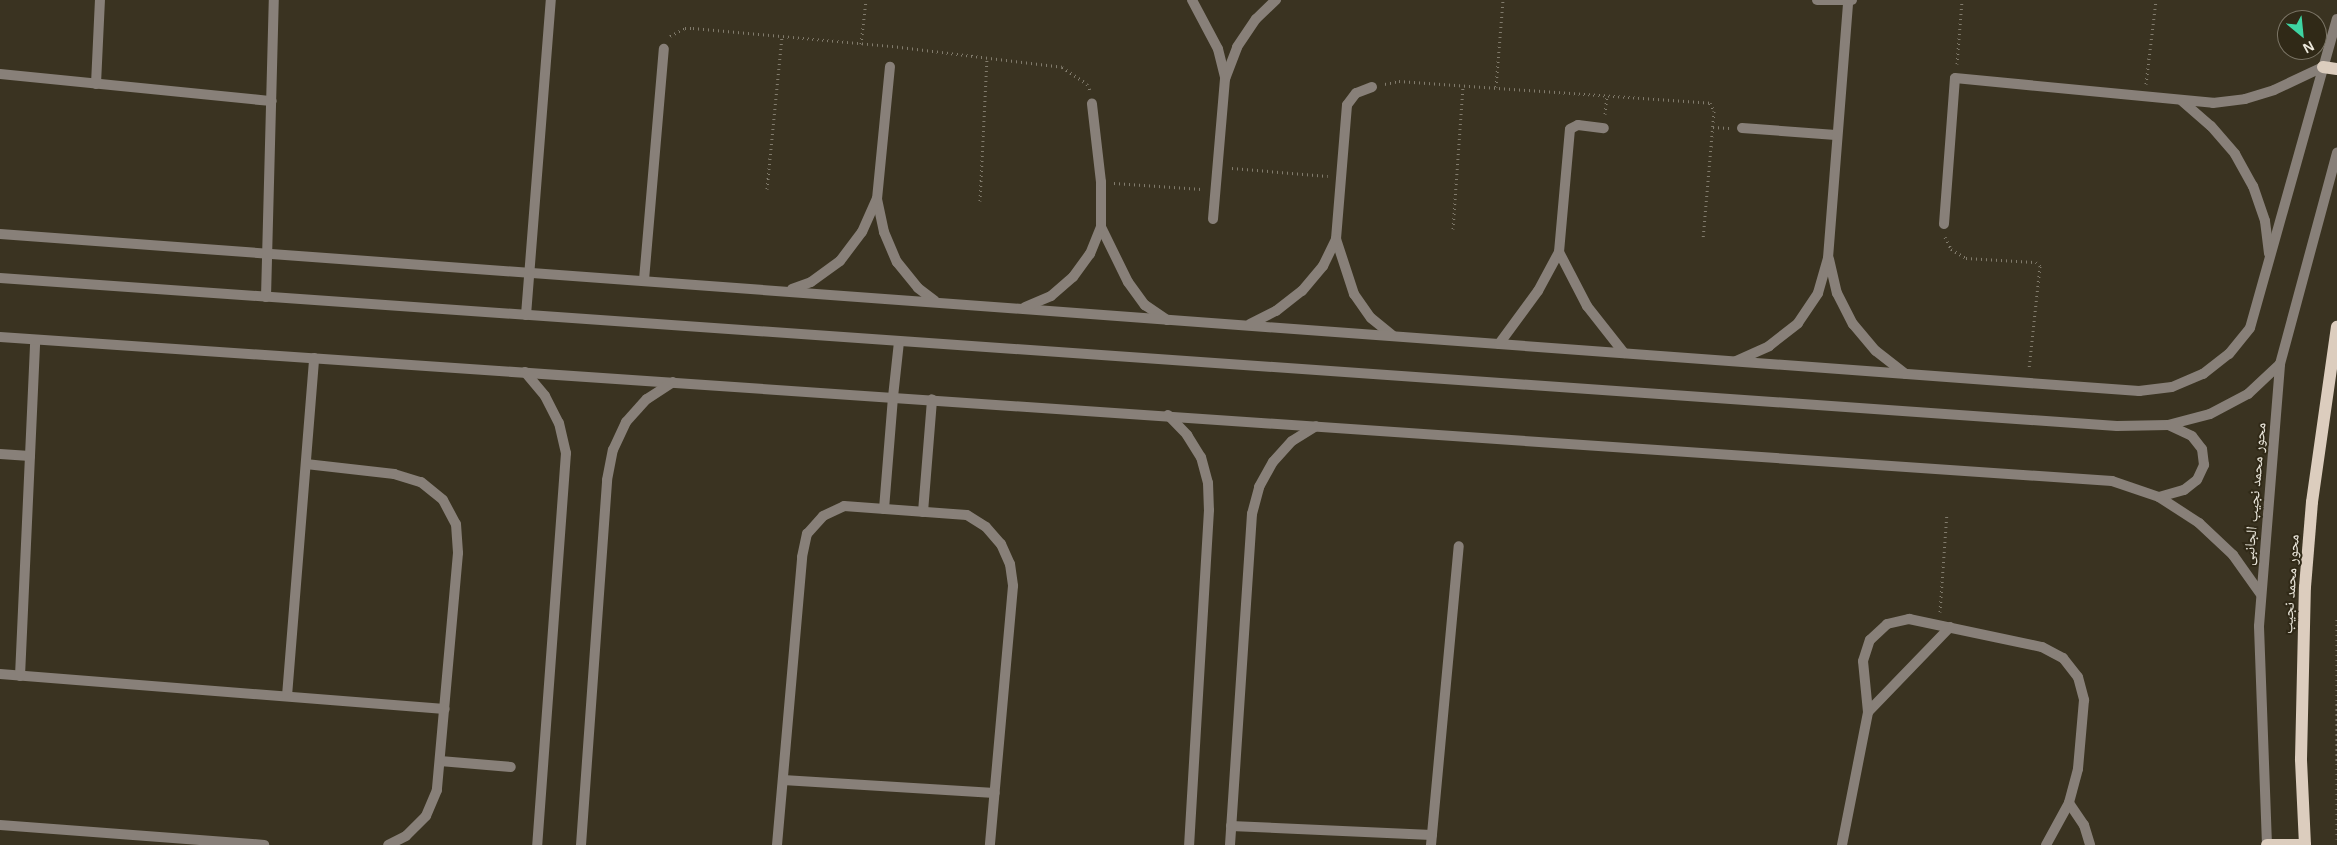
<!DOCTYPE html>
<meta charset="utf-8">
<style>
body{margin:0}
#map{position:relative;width:2337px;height:845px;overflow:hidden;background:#3a3321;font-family:Arial,"Noto Naskh Arabic",sans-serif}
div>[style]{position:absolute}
.path>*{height:3px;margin-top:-1.5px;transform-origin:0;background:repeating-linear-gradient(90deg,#817b6c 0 1px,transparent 0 5px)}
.minor>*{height:10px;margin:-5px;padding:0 5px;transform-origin:5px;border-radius:5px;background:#888079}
.tertiary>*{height:10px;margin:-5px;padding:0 5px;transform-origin:5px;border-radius:5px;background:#888079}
.primary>*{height:12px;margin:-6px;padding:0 6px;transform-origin:6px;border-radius:6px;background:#dccdbe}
span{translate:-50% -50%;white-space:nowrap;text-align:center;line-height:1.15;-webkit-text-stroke:4px #302917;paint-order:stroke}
.street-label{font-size:15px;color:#ece8dd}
.north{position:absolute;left:2277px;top:10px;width:50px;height:50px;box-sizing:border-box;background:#302917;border:1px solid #7b7566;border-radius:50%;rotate:152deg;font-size:14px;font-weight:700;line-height:20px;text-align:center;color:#ece8dd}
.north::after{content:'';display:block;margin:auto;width:18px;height:22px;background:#3ed4a3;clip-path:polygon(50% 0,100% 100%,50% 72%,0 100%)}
</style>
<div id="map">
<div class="path">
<i style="left:670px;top:36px;width:17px;rotate:-28deg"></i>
<i style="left:685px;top:28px;width:8px"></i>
<i style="left:693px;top:28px;width:200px;rotate:5.2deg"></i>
<i style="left:892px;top:46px;width:171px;rotate:7deg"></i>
<i style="left:1062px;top:67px;width:30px;rotate:34deg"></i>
<i style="left:1087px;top:84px;width:8px;rotate:67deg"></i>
<i style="left:861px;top:44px;width:44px;rotate:-83.5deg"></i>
<i style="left:1957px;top:64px;width:64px;rotate:-85.5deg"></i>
<i style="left:1385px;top:84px;width:14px;rotate:-12deg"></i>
<i style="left:1399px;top:81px;width:312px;rotate:4deg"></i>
<i style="left:1710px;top:103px;width:9px;rotate:63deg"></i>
<i style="left:1714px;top:111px;width:129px;rotate:94.9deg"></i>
<i style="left:2146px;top:84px;width:85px;rotate:-83.2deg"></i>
<i style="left:1496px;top:87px;width:87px;rotate:-85.4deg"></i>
<i style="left:1605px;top:114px;width:19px;rotate:-84deg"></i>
<i style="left:1713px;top:127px;width:16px;rotate:4deg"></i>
<i style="left:1232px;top:168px;width:96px;rotate:4.8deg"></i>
<i style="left:1114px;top:183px;width:88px;rotate:3.9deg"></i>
<i style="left:767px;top:189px;width:154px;rotate:-84.4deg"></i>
<i style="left:980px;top:201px;width:142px;rotate:-87.2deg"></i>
<i style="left:1453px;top:229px;width:144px;rotate:-86deg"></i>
<i style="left:1945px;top:237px;width:13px;rotate:63deg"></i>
<i style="left:1951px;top:249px;width:17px;rotate:31deg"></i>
<i style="left:1966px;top:258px;width:70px;rotate:3.3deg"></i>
<i style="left:2036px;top:262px;width:6px;rotate:45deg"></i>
<i style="left:2040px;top:266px;width:104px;rotate:96.1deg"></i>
<i style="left:1940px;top:612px;width:99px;rotate:-86deg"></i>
<i style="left:2337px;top:619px;width:220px;rotate:90deg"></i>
</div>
<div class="minor">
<i style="left:1192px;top:0;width:55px;rotate:62deg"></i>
<i style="left:1218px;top:49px;width:30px;rotate:76deg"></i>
<i style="left:1817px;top:0;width:35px"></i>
<i style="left:0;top:74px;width:273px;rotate:5.7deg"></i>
<i style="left:96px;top:84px;width:84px;rotate:-87.3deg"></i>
<i style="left:1372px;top:87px;width:17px;rotate:159deg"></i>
<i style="left:1356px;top:93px;width:15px;rotate:127deg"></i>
<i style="left:1347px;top:105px;width:134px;rotate:94.7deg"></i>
<i style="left:1336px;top:239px;width:58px;rotate:71.9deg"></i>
<i style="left:1354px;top:294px;width:29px;rotate:55deg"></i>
<i style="left:1371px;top:318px;width:28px;rotate:39deg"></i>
<i style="left:2182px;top:101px;width:38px;rotate:41deg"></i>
<i style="left:2211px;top:126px;width:37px;rotate:49deg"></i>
<i style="left:2235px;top:154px;width:37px;rotate:61deg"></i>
<i style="left:2253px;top:186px;width:37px;rotate:71deg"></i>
<i style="left:2265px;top:221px;width:33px;rotate:83deg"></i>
<i style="left:1742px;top:128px;width:94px;rotate:4.3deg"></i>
<i style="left:877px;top:199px;width:34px;rotate:78deg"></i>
<i style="left:884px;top:232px;width:33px;rotate:67deg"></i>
<i style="left:897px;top:262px;width:33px;rotate:51deg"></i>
<i style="left:918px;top:288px;width:21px;rotate:37deg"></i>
<i style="left:1213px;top:219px;width:141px;rotate:-85.1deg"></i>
<i style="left:1225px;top:79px;width:34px;rotate:-69deg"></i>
<i style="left:1237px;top:47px;width:34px;rotate:-56deg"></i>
<i style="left:1256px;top:19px;width:28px;rotate:-44deg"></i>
<i style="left:1944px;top:224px;width:146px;rotate:-85.7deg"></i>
<i style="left:1955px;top:78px;width:259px;rotate:5.5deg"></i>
<i style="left:2213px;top:103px;width:32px;rotate:-7deg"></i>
<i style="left:2245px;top:99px;width:30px;rotate:-17deg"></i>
<i style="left:2274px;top:90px;width:54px;rotate:-25.1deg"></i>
<i style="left:1101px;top:227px;width:61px;rotate:63.9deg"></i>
<i style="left:1128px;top:282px;width:29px;rotate:54deg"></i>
<i style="left:1145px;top:305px;width:27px;rotate:34deg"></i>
<i style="left:0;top:234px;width:2145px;rotate:4.2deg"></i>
<i style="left:2139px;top:391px;width:33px;rotate:-7deg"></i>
<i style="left:2172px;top:387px;width:34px;rotate:-23deg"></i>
<i style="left:2203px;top:374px;width:33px;rotate:-38deg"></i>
<i style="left:2229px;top:354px;width:33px;rotate:-51deg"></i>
<i style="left:2250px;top:328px;width:321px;rotate:-74.3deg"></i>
<i style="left:1559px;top:252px;width:61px;rotate:62.6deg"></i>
<i style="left:1587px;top:306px;width:60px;rotate:51.8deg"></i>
<i style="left:1829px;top:259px;width:35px;rotate:77deg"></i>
<i style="left:1837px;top:293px;width:35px;rotate:63deg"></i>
<i style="left:1853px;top:324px;width:35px;rotate:50deg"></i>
<i style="left:1876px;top:351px;width:37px;rotate:38deg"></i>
<i style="left:644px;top:280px;width:232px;rotate:-85.1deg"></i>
<i style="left:792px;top:289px;width:20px;rotate:-20deg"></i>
<i style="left:811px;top:282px;width:36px;rotate:-36deg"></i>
<i style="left:840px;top:261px;width:36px;rotate:-53deg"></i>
<i style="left:862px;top:232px;width:36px;rotate:-66deg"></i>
<i style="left:877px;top:199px;width:133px;rotate:-84.4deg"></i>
<i style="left:266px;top:297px;width:297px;rotate:-88.5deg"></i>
<i style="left:1025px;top:307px;width:28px;rotate:-23deg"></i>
<i style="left:1051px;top:296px;width:29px;rotate:-41deg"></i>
<i style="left:1073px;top:277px;width:29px;rotate:-54deg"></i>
<i style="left:1090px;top:254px;width:29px;rotate:-68deg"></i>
<i style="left:1101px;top:227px;width:45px;rotate:-90deg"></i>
<i style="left:1101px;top:182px;width:79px;rotate:-96.6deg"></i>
<i style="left:526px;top:315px;width:316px;rotate:-85.5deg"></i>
<i style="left:1250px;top:324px;width:29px;rotate:-27deg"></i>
<i style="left:1276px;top:311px;width:33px;rotate:-38deg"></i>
<i style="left:1302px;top:291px;width:33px;rotate:-50deg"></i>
<i style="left:1323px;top:266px;width:30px;rotate:-64deg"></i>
<i style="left:1499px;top:344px;width:66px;rotate:-53.7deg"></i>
<i style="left:1538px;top:291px;width:44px;rotate:-61.7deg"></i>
<i style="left:1559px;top:252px;width:123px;rotate:-84.9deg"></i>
<i style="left:1570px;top:129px;width:9px;rotate:-27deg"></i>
<i style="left:1578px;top:125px;width:26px;rotate:7deg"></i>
<i style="left:1736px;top:361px;width:36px;rotate:-24deg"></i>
<i style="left:1769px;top:346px;width:37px;rotate:-38deg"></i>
<i style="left:1798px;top:323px;width:36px;rotate:-56deg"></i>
<i style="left:1818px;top:293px;width:36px;rotate:-74deg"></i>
<i style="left:1828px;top:258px;width:257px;rotate:-85.5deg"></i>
<i style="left:0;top:454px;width:30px;rotate:4deg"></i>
<i style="left:306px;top:464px;width:89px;rotate:6.5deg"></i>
<i style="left:394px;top:474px;width:28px;rotate:17deg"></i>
<i style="left:421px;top:482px;width:28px;rotate:39deg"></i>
<i style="left:443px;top:500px;width:27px;rotate:62deg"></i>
<i style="left:456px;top:524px;width:29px;rotate:86deg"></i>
<i style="left:458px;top:553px;width:238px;rotate:95.1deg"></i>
<i style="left:437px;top:790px;width:28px;rotate:113deg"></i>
<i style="left:426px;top:816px;width:28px;rotate:135deg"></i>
<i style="left:406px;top:836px;width:20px;rotate:153deg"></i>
<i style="left:884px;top:509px;width:112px;rotate:-85.4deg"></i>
<i style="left:923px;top:512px;width:113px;rotate:-85.4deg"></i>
<i style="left:0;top:674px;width:446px;rotate:4.5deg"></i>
<i style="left:20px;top:676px;width:336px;rotate:-87.4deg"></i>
<i style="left:287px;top:696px;width:339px;rotate:-85.4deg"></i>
<i style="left:1868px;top:712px;width:118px;rotate:-46deg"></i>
<i style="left:440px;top:761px;width:71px;rotate:4.8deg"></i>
<i style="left:783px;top:780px;width:212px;rotate:3.5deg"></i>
<i style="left:2069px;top:803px;width:27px;rotate:56deg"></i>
<i style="left:2084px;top:825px;width:21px;rotate:73deg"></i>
<i style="left:0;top:825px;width:265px;rotate:4.3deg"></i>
<i style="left:1231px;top:826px;width:201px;rotate:2.6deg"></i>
<i style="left:777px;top:845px;width:289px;rotate:-85deg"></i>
<i style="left:802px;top:557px;width:24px;rotate:-78deg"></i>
<i style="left:807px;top:534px;width:24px;rotate:-48deg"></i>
<i style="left:823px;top:516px;width:23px;rotate:-25deg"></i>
<i style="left:844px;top:506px;width:123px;rotate:4.2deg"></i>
<i style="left:967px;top:515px;width:22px;rotate:32deg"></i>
<i style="left:986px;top:527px;width:23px;rotate:49deg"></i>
<i style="left:1001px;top:544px;width:22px;rotate:66deg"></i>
<i style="left:1010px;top:564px;width:22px;rotate:82deg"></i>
<i style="left:1013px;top:586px;width:260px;rotate:95.1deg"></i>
<i style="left:1431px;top:845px;width:300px;rotate:-84.7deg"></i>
<i style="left:1842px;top:845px;width:136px;rotate:-78.9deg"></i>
<i style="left:1868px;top:712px;width:51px;rotate:-95.6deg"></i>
<i style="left:1863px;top:661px;width:22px;rotate:-72deg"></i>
<i style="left:1870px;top:640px;width:23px;rotate:-43deg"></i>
<i style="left:1887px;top:624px;width:23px;rotate:-13deg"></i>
<i style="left:1909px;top:619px;width:136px;rotate:11.9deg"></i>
<i style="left:2042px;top:647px;width:24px;rotate:28deg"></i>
<i style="left:2063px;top:658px;width:24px;rotate:52deg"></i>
<i style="left:2078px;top:677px;width:24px;rotate:75deg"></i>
<i style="left:2084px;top:700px;width:69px;rotate:95deg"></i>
<i style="left:2078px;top:769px;width:35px;rotate:105deg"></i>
<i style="left:2069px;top:803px;width:48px;rotate:118.7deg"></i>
</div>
<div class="tertiary">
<i style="left:0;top:278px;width:2122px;rotate:4deg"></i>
<i style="left:2117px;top:426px;width:51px;rotate:-1.1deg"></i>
<i style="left:2168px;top:425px;width:43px;rotate:-14.7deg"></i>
<i style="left:2210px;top:414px;width:43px;rotate:-27.8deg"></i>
<i style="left:2248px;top:394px;width:44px;rotate:-43.2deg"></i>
<i style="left:0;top:337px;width:2117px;rotate:3.9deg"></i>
<i style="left:2112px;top:481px;width:50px;rotate:18.8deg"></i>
<i style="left:2159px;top:497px;width:48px;rotate:33deg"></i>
<i style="left:2199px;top:523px;width:47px;rotate:43.3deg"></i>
<i style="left:2233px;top:555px;width:47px;rotate:54.6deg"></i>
<i style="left:525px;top:372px;width:31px;rotate:50deg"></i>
<i style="left:545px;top:396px;width:30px;rotate:63deg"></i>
<i style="left:559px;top:423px;width:31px;rotate:77deg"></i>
<i style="left:566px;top:453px;width:393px;rotate:94.2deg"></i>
<i style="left:893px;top:397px;width:55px;rotate:-83.8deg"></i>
<i style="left:1168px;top:415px;width:28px;rotate:46deg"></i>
<i style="left:1187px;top:435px;width:26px;rotate:58deg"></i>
<i style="left:1201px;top:457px;width:27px;rotate:75deg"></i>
<i style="left:1208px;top:483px;width:27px;rotate:88deg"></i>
<i style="left:1209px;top:510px;width:336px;rotate:93.4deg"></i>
<i style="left:2159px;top:497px;width:26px;rotate:-16deg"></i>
<i style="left:2184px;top:490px;width:16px;rotate:-38deg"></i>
<i style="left:2197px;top:480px;width:17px;rotate:-65deg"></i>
<i style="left:2204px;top:465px;width:16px;rotate:-97deg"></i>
<i style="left:2202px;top:449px;width:16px;rotate:-128deg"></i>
<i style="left:2192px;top:436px;width:26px;rotate:-155deg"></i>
<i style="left:581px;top:845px;width:366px;rotate:-85.9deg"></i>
<i style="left:607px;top:480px;width:31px;rotate:-79deg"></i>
<i style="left:613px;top:450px;width:31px;rotate:-65deg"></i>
<i style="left:626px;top:422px;width:31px;rotate:-48deg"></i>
<i style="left:647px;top:399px;width:31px;rotate:-33deg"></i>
<i style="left:1230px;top:845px;width:332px;rotate:-86.2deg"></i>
<i style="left:1252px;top:514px;width:28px;rotate:-75deg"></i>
<i style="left:1259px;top:487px;width:29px;rotate:-61deg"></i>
<i style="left:1273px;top:462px;width:28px;rotate:-48deg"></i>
<i style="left:1292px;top:441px;width:28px;rotate:-32deg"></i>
<i style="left:2267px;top:845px;width:219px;rotate:-92.1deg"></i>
<i style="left:2259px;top:626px;width:263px;rotate:-85.4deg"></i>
<i style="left:2280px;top:364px;width:219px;rotate:-74.9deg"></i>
</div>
<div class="primary">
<i style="left:2323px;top:67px;width:14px;rotate:8deg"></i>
<i style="left:2267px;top:845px;width:38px"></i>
<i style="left:2305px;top:845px;width:86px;rotate:-92.7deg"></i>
<i style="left:2301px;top:759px;width:172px;rotate:-88.7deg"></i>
<i style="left:2305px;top:587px;width:85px;rotate:-85.3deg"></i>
<i style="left:2312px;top:502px;width:177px;rotate:-81.9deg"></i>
</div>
<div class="street-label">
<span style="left:2254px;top:494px;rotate:-85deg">محور محمد نجيب الجانبى</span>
<span style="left:2290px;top:584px;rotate:-86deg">محور محمد نجيب</span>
</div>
<div class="north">N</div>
</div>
